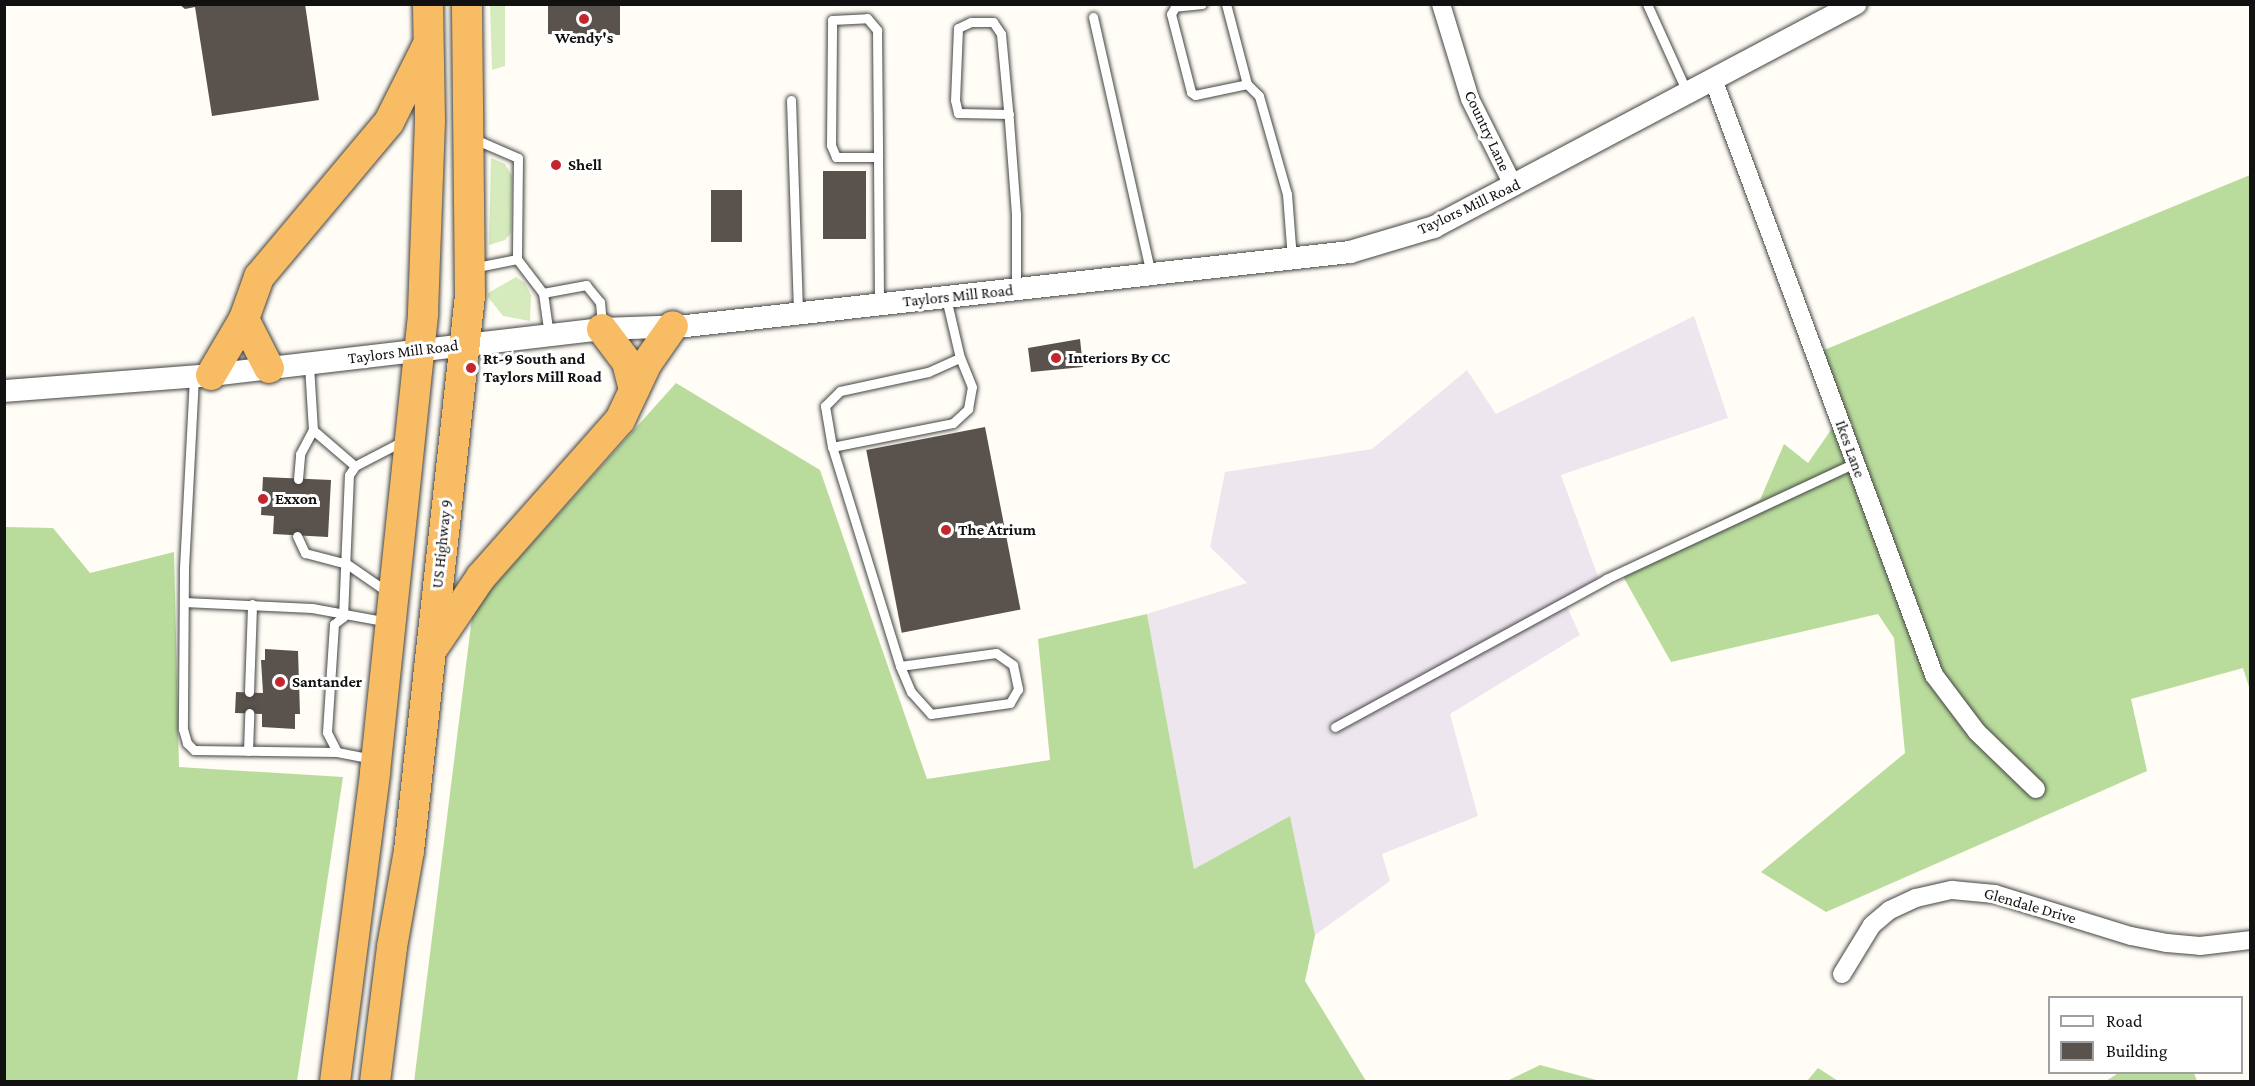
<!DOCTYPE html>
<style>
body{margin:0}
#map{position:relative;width:2255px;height:1086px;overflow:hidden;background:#fffdf5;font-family:"Crimson Pro",serif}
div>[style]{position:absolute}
.industrial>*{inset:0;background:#eee6ef}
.green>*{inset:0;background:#d5ebbd}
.forest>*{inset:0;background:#b9dc9c}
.building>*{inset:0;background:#5a524d;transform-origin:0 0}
.roads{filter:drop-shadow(0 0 2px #444) drop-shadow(0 0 2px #444)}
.service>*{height:9px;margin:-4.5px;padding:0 4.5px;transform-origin:4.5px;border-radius:4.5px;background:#fff}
.minor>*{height:18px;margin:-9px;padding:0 9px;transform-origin:9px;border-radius:9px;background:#fff}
.tertiary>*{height:22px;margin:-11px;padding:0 11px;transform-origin:11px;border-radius:11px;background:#fff}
.trunk>*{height:30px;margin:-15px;padding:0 15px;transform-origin:15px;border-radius:15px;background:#f7bc64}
.dots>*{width:16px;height:16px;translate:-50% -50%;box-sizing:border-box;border:3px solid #fff;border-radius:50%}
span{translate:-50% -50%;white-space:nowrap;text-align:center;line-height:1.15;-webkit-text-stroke:6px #fff;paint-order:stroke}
.poi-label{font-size:16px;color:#111;font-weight:700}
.left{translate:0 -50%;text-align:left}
.street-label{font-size:16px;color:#111}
.frame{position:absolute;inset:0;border:6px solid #111;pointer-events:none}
.legend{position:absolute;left:2048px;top:996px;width:195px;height:78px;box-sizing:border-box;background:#fff;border:2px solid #a0a0a0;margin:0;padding:8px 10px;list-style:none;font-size:18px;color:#111}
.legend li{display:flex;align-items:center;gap:12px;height:30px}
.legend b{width:30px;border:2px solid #a0a0a0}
</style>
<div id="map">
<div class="industrial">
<i style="clip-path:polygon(1694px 316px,1728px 418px,1561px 475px,1600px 582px,1564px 600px,1580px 635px,1450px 714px,1478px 816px,1382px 854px,1390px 881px,1315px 935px,1290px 816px,1194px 869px,1147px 614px,1247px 583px,1210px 547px,1225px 472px,1372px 449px,1467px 370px,1496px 414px)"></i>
</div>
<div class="green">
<i style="clip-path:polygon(490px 5px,505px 5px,505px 66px,492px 70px)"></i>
<i style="clip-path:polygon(491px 158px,505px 164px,512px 176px,511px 233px,505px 240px,489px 245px)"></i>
<i style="clip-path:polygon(516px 277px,525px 283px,531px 295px,530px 321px,503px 316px,488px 297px,488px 293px)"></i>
</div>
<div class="forest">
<i style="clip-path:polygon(2250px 175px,2250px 690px,2243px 668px,2131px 699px,2147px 771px,1826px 912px,1761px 872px,1905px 753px,1894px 638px,1878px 614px,1671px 662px,1620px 571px,1760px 500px,1784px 444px,1808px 463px,1833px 427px,1807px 357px)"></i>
<i style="clip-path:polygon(676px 383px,820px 470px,927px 779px,1050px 760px,1038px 639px,1147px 614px,1194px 869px,1290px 816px,1315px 935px,1305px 981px,1366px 1081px,414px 1082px,473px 609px)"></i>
<i style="clip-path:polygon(5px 527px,53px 528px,90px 573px,174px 552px,179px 767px,343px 777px,297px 1081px,5px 1081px)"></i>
<i style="clip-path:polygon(1540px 1065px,1600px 1081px,1507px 1081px)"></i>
<i style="clip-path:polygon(1818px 1068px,1838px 1081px,1807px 1081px)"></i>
<i style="clip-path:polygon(2120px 1072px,2194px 1073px,2197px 1081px,2106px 1081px)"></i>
</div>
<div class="building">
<i style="clip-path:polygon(179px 4px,305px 4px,319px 100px,212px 116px,195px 7px,185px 9px)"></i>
<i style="clip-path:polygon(620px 4px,620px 35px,583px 35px,582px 41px,574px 41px,574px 36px,548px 34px,548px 5px)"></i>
<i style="left:823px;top:171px;width:43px;height:68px"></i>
<i style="left:711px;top:190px;width:31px;height:52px"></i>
<i style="clip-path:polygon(1080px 339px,1083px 367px,1031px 372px,1028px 348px)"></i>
<i style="left:985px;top:427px;width:186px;height:121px;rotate:79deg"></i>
<i style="clip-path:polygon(263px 477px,331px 480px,328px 537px,273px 534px,274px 516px,261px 515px)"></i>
<i style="clip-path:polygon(265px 649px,298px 651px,300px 714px,295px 714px,295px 729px,262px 727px,262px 714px,235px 713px,236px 692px,263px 693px,261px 660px,265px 660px)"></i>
</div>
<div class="roads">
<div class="service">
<i style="left:1202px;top:4px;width:27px;rotate:174deg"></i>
<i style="left:1175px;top:7px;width:8px;rotate:120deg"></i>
<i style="left:1171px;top:14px;width:81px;rotate:75.6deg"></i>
<i style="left:1191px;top:92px;width:5px;rotate:37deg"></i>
<i style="left:1195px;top:95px;width:53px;rotate:-11.9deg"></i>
<i style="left:1226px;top:4px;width:83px;rotate:75.3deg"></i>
<i style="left:1247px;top:84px;width:17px;rotate:45deg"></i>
<i style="left:1259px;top:96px;width:102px;rotate:74.1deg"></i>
<i style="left:1287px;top:194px;width:65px;rotate:85.6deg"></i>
<i style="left:1647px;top:4px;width:97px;rotate:65.6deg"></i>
<i style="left:1093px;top:17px;width:263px;rotate:77.3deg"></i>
<i style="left:791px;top:100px;width:213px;rotate:88.1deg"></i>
<i style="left:1009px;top:114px;width:51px;rotate:-178.9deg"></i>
<i style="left:958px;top:113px;width:13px;rotate:-103deg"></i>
<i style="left:955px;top:100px;width:72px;rotate:-87.6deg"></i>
<i style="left:958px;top:28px;width:14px;rotate:-25deg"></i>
<i style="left:971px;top:22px;width:22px"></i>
<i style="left:993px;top:22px;width:14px;rotate:56deg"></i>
<i style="left:1001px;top:34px;width:87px;rotate:84.7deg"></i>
<i style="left:1009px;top:121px;width:94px;rotate:85.7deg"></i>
<i style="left:1016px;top:215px;width:73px;rotate:90deg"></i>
<i style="left:472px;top:138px;width:50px;rotate:23.5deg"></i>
<i style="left:518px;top:158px;width:101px;rotate:90.6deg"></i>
<i style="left:517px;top:259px;width:43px;rotate:52.6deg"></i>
<i style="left:543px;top:293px;width:44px;rotate:-10.5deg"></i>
<i style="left:586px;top:285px;width:22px;rotate:51deg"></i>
<i style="left:600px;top:302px;width:24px;rotate:85deg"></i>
<i style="left:878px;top:157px;width:42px;rotate:180deg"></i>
<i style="left:836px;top:157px;width:13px;rotate:-113deg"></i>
<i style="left:831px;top:145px;width:125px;rotate:-89.5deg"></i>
<i style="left:832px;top:20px;width:35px;rotate:-3deg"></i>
<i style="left:867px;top:18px;width:16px;rotate:50deg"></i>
<i style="left:877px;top:30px;width:127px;rotate:89.5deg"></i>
<i style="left:878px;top:157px;width:146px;rotate:89.6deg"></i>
<i style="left:472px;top:268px;width:46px;rotate:-11.3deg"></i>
<i style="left:543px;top:293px;width:42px;rotate:81.9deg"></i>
<i style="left:309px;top:365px;width:65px;rotate:86.5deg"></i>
<i style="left:313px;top:430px;width:55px;rotate:40.6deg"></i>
<i style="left:194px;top:377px;width:191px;rotate:93deg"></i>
<i style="left:184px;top:568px;width:161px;rotate:90.4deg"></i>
<i style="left:183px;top:729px;width:15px;rotate:74deg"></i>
<i style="left:187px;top:743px;width:10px;rotate:45deg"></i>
<i style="left:194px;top:750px;width:143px;rotate:0.8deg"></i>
<i style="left:337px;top:752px;width:37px;rotate:11deg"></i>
<i style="left:832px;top:447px;width:123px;rotate:-11.2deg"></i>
<i style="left:953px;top:423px;width:21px;rotate:-43deg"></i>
<i style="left:968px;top:409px;width:22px;rotate:-80deg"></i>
<i style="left:972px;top:387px;width:31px;rotate:-112deg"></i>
<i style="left:960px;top:358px;width:62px;rotate:-103.1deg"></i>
<i style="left:298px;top:479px;width:25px;rotate:-85deg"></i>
<i style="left:300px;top:454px;width:27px;rotate:-62deg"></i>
<i style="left:297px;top:536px;width:19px;rotate:65deg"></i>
<i style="left:305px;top:553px;width:43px;rotate:14.7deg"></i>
<i style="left:347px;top:564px;width:51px;rotate:34.6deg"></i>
<i style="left:184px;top:602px;width:128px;rotate:2.7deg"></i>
<i style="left:312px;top:608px;width:77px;rotate:10.4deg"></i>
<i style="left:900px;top:666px;width:97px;rotate:-7.7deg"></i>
<i style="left:996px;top:653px;width:21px;rotate:35deg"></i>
<i style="left:1013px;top:665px;width:25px;rotate:78deg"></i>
<i style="left:1018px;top:689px;width:16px;rotate:120deg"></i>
<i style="left:1010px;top:703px;width:80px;rotate:172.1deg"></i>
<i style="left:931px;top:714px;width:30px;rotate:-132deg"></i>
<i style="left:911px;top:692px;width:28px;rotate:-113deg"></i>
<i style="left:900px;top:666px;width:229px;rotate:-107.2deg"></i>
<i style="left:832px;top:447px;width:42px;rotate:-99.7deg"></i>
<i style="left:825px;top:406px;width:21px;rotate:-45deg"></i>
<i style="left:840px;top:391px;width:90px;rotate:-12.2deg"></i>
<i style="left:928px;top:372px;width:35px;rotate:-24deg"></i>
<i style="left:249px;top:692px;width:88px;rotate:-88deg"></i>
<i style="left:1335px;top:727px;width:309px;rotate:-28.6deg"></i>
<i style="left:1606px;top:579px;width:275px;rotate:-25deg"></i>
<i style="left:248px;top:751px;width:38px;rotate:-88deg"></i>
<i style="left:337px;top:752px;width:22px;rotate:-117deg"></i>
<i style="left:327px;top:732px;width:108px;rotate:-86.3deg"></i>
<i style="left:334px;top:624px;width:11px;rotate:-38deg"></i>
<i style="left:343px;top:617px;width:142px;rotate:-87.6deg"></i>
<i style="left:349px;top:475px;width:11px;rotate:-56deg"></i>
<i style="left:355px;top:466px;width:54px;rotate:-27.5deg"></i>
</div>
<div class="minor">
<i style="left:1441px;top:4px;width:99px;rotate:73deg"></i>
<i style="left:1470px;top:99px;width:98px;rotate:63.4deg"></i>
<i style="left:1713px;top:79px;width:636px;rotate:69.65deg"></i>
<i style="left:1934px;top:675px;width:71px;rotate:53deg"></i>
<i style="left:1977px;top:732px;width:82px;rotate:44deg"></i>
<i style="left:1842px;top:974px;width:57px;rotate:-58.5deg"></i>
<i style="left:1872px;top:925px;width:23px;rotate:-40deg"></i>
<i style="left:1890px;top:910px;width:29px;rotate:-25deg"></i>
<i style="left:1916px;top:898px;width:37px;rotate:-13deg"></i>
<i style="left:1952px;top:890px;width:43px;rotate:5.3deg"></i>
<i style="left:1995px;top:894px;width:142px;rotate:17.2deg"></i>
<i style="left:2131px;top:936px;width:37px;rotate:11deg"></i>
<i style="left:2167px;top:943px;width:33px;rotate:5deg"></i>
<i style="left:2200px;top:946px;width:50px;rotate:-6.8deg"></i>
</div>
<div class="tertiary">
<i style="left:4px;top:391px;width:208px;rotate:-4.4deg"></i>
<i style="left:211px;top:375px;width:394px;rotate:-6.7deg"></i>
<i style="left:602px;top:329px;width:84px;rotate:-2deg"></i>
<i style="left:686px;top:326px;width:668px;rotate:-6.36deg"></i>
<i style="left:1350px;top:252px;width:88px;rotate:-16.6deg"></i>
<i style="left:1434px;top:227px;width:477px;rotate:-27.9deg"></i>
</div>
<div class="trunk">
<i style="left:244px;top:319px;width:55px;rotate:63deg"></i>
<i style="left:602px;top:329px;width:41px;rotate:52.9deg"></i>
<i style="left:627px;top:362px;width:29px;rotate:76deg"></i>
<i style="left:211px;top:375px;width:65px;rotate:-59.5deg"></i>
<i style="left:244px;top:319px;width:45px;rotate:-70.3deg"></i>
<i style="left:259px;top:277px;width:202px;rotate:-50deg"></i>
<i style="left:389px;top:122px;width:83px;rotate:-63.4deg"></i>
<i style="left:435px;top:645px;width:82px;rotate:-55.9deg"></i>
<i style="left:481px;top:577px;width:210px;rotate:-48.5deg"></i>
<i style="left:620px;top:420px;width:63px;rotate:-64.7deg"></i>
<i style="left:647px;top:363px;width:45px;rotate:-54.9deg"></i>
<i style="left:335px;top:1082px;width:313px;rotate:-82.6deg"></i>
<i style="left:375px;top:772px;width:462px;rotate:-84deg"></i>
<i style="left:423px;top:312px;width:192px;rotate:-87.9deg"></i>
<i style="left:430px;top:120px;width:116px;rotate:-91deg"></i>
<i style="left:375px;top:1082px;width:136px;rotate:-82.8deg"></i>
<i style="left:392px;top:947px;width:97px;rotate:-80deg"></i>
<i style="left:409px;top:851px;width:558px;rotate:-83.73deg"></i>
<i style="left:470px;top:296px;width:292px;rotate:-90.6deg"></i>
</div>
</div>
<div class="dots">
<i style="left:584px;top:19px;background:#c4262e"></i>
<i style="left:556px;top:165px;background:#c4262e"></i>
<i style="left:1056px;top:358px;background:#c4262e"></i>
<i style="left:471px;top:368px;background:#c4262e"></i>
<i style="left:263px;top:499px;background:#c4262e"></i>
<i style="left:946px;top:530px;background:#c4262e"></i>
<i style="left:280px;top:682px;background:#c4262e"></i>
</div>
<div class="poi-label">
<span style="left:584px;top:38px">Wendy's</span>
<span class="left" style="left:568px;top:165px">Shell</span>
<span class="left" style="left:1068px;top:358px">Interiors By CC</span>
<span class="left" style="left:483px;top:368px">Rt-9 South and<br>Taylors Mill Road</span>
<span class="left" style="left:275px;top:499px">Exxon</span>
<span class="left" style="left:958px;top:530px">The Atrium</span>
<span class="left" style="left:292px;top:682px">Santander</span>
</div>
<div class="street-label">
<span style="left:1487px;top:131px;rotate:65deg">Country Lane</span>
<span style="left:1469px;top:207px;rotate:-25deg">Taylors Mill Road</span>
<span style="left:958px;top:296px;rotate:-6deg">Taylors Mill Road</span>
<span style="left:403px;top:352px;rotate:-7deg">Taylors Mill Road</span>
<span style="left:1850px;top:449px;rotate:70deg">Ikes Lane</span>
<span style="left:442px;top:544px;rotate:-84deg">US Highway 9</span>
<span style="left:2030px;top:906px;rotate:16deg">Glendale Drive</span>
</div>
<div class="frame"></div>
<ul class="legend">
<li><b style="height:8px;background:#fff"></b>Road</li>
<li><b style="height:16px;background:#5a524d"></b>Building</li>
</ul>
</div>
